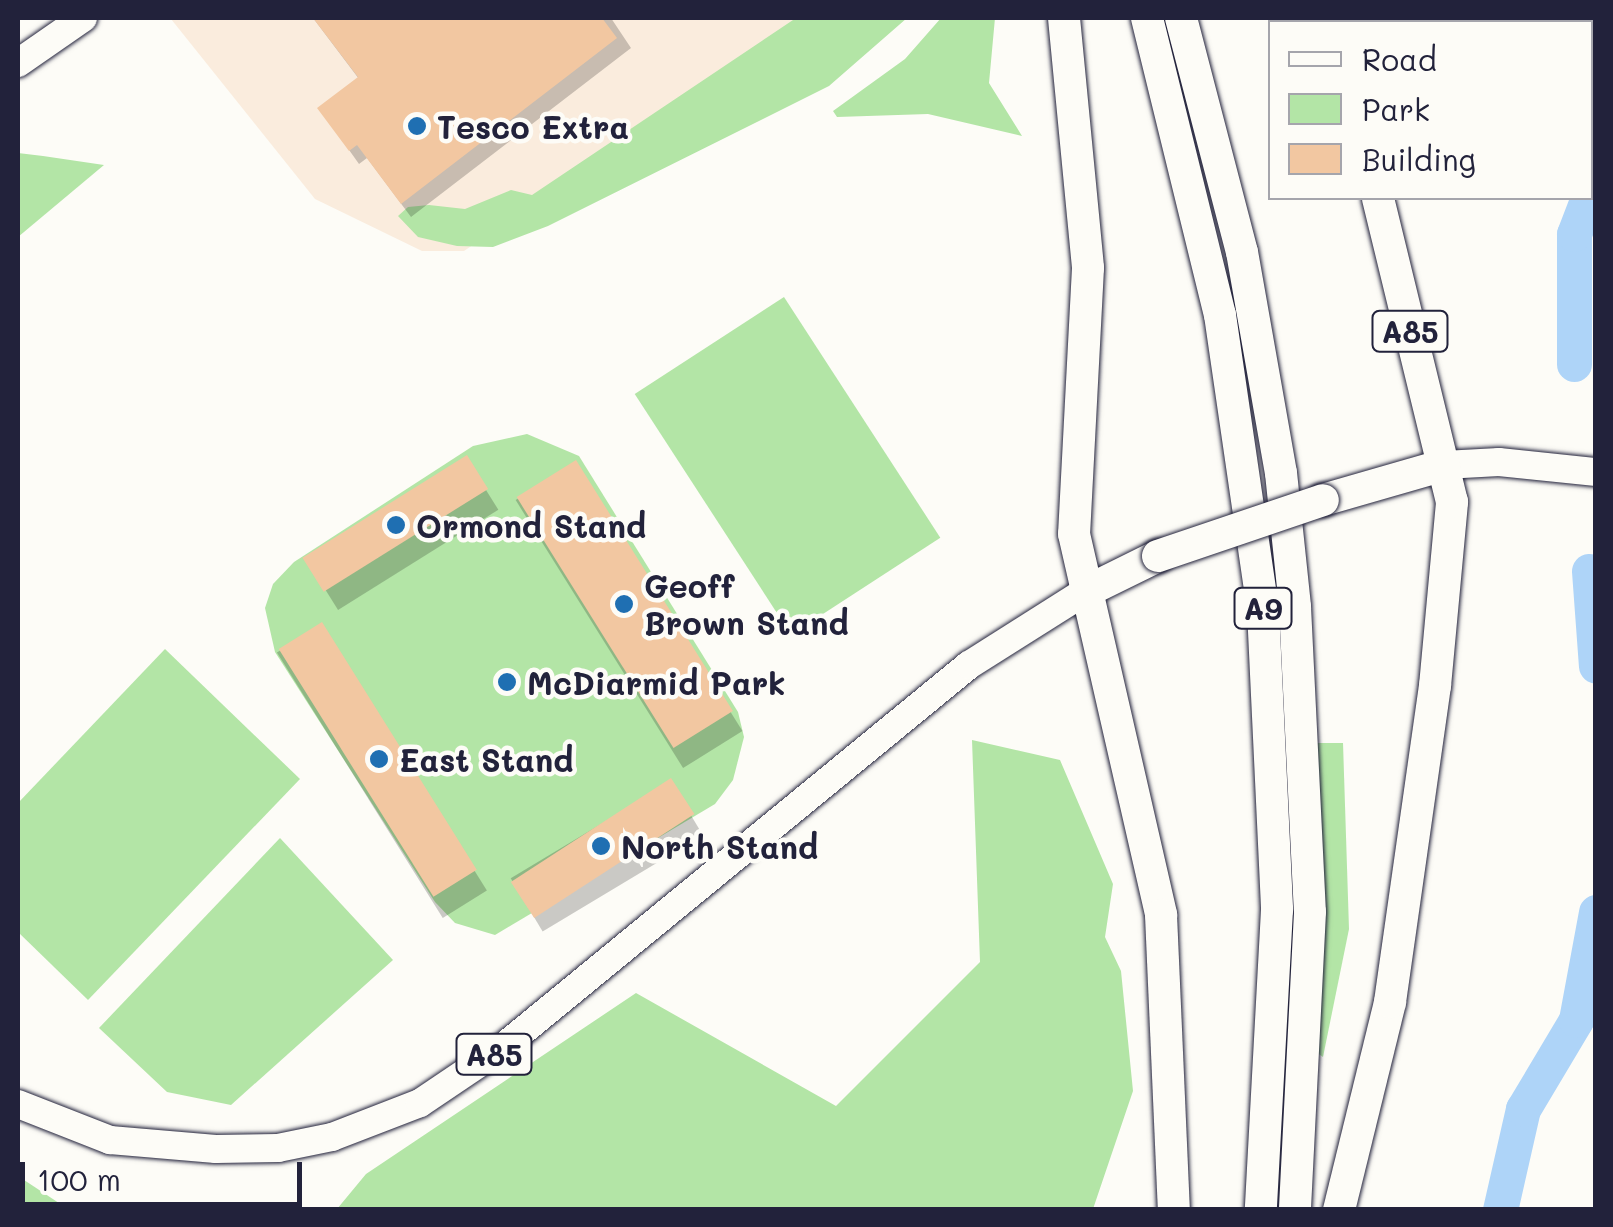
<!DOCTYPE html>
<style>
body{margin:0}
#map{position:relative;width:1613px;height:1227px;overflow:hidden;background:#fdfcf7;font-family:Mali,sans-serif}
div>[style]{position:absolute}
.built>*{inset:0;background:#faecdd}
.green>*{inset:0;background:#b3e5a6;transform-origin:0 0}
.shadow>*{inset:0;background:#0003;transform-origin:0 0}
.river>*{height:35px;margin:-17.5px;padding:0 17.5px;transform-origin:17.5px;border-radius:17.5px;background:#aed4f8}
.building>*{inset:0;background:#f2c7a1;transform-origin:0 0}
.roads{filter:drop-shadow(0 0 2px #22223b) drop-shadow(0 0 2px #22223b)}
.major>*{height:28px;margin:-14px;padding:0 14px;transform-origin:14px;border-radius:14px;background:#fdfcf7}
.highway>*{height:32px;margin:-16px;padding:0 16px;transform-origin:16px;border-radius:16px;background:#fdfcf7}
.bridges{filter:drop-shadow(0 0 2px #22223b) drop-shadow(0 0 2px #22223b)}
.highway-bridge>*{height:32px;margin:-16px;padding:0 16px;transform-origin:16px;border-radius:16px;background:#fdfcf7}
.dots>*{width:28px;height:28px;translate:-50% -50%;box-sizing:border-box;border:5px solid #fdfcf7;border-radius:50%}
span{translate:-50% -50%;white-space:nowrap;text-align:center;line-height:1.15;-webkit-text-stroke:9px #fdfcf7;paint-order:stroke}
.shield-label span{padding:2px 8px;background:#fdfcf7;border:2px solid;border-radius:8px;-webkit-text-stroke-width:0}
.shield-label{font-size:30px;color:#22223b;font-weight:700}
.poi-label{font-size:32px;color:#22223b;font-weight:700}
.left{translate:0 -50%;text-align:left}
.frame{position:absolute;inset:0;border:20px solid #22223b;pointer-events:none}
.legend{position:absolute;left:1268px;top:20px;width:325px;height:180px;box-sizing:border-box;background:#fdfcf7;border:2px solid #a5a5ac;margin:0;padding:12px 18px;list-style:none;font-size:30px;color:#22223b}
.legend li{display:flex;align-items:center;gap:20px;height:50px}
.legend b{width:50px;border:2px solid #a5a5ac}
.scale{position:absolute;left:20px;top:1162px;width:282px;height:45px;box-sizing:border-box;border:5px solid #22223b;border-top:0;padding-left:12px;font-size:30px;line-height:35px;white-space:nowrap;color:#22223b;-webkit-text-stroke:8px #fdfcf7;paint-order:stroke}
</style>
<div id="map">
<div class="built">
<i style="clip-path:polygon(807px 18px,464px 251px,422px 251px,315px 199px,171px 19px)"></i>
</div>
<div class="green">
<i style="clip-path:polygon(796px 18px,907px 18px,829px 86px,548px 226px,493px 247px,457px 246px,418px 237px,398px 216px,408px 207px,429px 205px,465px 209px,511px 190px,532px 195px)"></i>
<i style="clip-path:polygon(941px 18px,995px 18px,989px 83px,1022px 136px,928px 114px,837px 117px,833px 111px,905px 59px)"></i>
<i style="left:1416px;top:18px;width:121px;height:4px"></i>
<i style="clip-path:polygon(18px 153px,43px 156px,104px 165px,18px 237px)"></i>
<i style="left:784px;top:297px;width:287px;height:178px;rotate:57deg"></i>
<i style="clip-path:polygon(527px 434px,579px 456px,738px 712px,744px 737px,733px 780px,715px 804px,495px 935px,455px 923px,435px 902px,275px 652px,265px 608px,273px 584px,294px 562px,473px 446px)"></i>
<i style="clip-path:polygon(165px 649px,300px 779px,88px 1000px,18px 932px,18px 803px)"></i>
<i style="clip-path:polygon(972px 740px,1060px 760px,1113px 884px,1105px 937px,1121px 971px,1133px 1091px,1093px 1209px,337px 1209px,366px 1174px,636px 993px,836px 1106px,980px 962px)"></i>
<i style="clip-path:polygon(1315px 743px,1343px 743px,1349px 929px,1323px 1057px,1313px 1050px)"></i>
<i style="clip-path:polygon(280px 838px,393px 960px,231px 1105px,167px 1092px,99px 1028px)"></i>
<i style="clip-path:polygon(18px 1176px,68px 1209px,18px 1209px)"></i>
</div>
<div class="shadow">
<i style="clip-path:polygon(313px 18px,611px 18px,631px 48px,411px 217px,367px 158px,359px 164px,320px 109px,359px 79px)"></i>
<i style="left:466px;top:458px;width:61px;height:189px;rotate:58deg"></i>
<i style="left:575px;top:463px;width:316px;height:70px;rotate:58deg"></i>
<i style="left:321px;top:625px;width:313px;height:52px;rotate:58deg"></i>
<i style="left:671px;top:782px;width:62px;height:187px;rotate:59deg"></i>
</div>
<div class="river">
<i style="left:1574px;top:364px;width:130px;rotate:-90deg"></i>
<i style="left:1574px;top:234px;width:39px;rotate:-69deg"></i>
<i style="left:1589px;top:571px;width:95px;rotate:85.8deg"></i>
<i style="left:1500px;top:1210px;width:104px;rotate:-77.2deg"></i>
<i style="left:1523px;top:1109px;width:104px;rotate:-59.2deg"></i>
<i style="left:1576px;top:1020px;width:110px;rotate:-79.5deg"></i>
</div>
<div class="building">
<i style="clip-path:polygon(313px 18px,602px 18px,617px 38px,401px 204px,357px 145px,349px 151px,317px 108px,358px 77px)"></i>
<i style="left:467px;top:455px;width:40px;height:194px;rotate:58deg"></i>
<i style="left:576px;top:460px;width:296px;height:70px;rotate:58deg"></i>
<i style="left:322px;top:622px;width:292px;height:51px;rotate:58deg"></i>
<i style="left:671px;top:778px;width:43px;height:191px;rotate:57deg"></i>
</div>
<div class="roads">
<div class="major">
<i style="left:18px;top:63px;width:79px;rotate:-34.7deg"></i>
<i style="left:1444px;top:465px;width:55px;rotate:-3.1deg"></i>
<i style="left:1499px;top:462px;width:98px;rotate:5.9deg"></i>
<i style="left:18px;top:1104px;width:99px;rotate:21.4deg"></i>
<i style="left:110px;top:1140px;width:106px;rotate:4.9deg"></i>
<i style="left:216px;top:1149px;width:62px;rotate:-0.9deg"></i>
<i style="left:278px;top:1148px;width:55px;rotate:-11.5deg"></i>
<i style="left:332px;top:1137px;width:94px;rotate:-21.1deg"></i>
<i style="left:420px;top:1103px;width:99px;rotate:-33.9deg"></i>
<i style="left:502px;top:1048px;width:604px;rotate:-39.36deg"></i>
<i style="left:969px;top:665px;width:135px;rotate:-32.3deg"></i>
</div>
<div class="highway">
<i style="left:1064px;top:18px;width:251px;rotate:84.5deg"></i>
<i style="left:1088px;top:268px;width:266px;rotate:93deg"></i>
<i style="left:1074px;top:534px;width:391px;rotate:77.1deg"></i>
<i style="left:1161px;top:915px;width:295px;rotate:87.5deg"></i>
<i style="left:1147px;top:18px;width:306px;rotate:76.2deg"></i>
<i style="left:1220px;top:315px;width:298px;rotate:81.7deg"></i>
<i style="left:1263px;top:610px;width:300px;rotate:87.3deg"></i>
<i style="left:1277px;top:910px;width:300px;rotate:93.1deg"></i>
<i style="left:1181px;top:18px;width:242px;rotate:75.4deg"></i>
<i style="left:1242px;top:252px;width:224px;rotate:80deg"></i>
<i style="left:1281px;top:473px;width:135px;rotate:84deg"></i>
<i style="left:1295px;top:607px;width:305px;rotate:87.2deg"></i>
<i style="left:1310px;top:912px;width:298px;rotate:92.9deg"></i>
<i style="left:1331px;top:18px;width:4px;rotate:76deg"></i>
<i style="left:1323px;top:500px;width:126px;rotate:-16.1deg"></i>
<i style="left:1083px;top:593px;width:84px;rotate:-26.3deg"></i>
<i style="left:1339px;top:1210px;width:214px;rotate:-76.2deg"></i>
<i style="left:1390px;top:1002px;width:319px;rotate:-81.9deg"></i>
<i style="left:1435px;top:686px;width:185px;rotate:-84.7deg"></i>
<i style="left:1452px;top:502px;width:313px;rotate:-103.7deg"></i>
</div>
</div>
<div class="bridges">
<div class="highway-bridge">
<i style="left:1158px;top:556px;width:174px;rotate:-18.7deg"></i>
</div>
</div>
<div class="dots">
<i style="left:417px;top:126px;background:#1f6fb2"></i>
<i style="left:396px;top:525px;background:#1f6fb2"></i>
<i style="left:624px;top:604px;background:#1f6fb2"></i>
<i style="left:507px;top:682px;background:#1f6fb2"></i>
<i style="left:379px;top:759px;background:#1f6fb2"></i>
<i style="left:601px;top:846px;background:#1f6fb2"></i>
</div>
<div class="shield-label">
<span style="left:1410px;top:331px">A85</span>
<span style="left:1263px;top:608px">A9</span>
<span style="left:494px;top:1054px">A85</span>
</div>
<div class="poi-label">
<span class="left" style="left:437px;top:126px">Tesco Extra</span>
<span class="left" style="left:416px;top:525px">Ormond Stand</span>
<span class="left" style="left:644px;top:604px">Geoff<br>Brown Stand</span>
<span class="left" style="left:527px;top:682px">McDiarmid Park</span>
<span class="left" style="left:399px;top:759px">East Stand</span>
<span class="left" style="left:621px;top:846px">North Stand</span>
</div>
<div class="frame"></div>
<ul class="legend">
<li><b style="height:12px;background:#fdfcf7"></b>Road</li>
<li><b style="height:28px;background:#b3e5a6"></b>Park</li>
<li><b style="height:28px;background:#f2c7a1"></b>Building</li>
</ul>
<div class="scale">100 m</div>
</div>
